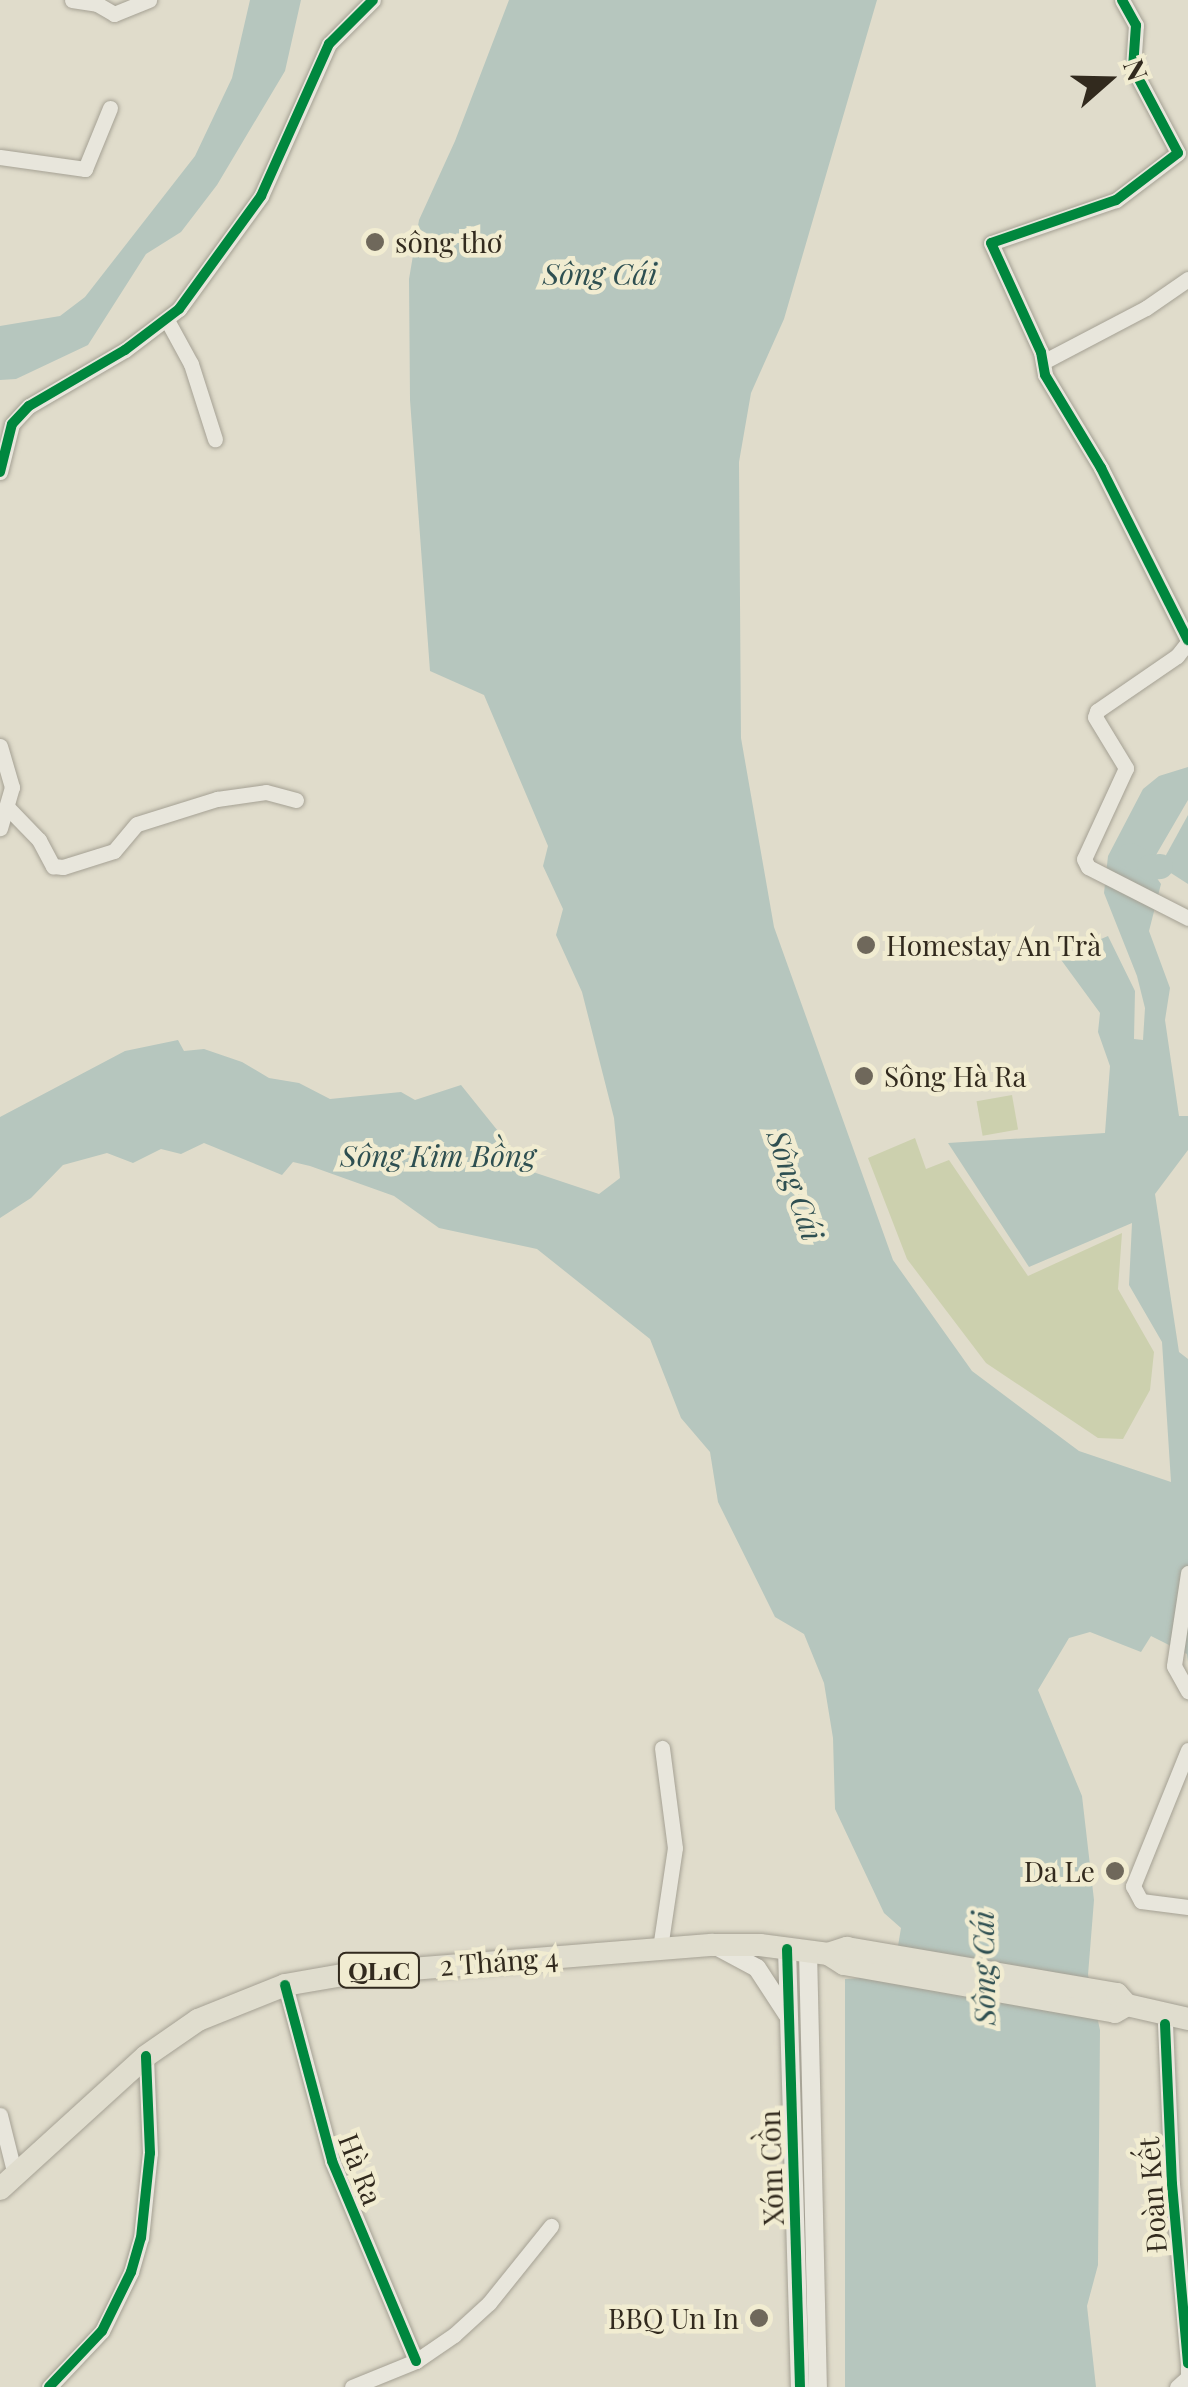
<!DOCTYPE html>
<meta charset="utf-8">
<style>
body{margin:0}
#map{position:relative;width:1188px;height:2387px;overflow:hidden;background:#e0dccb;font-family:"Playfair Display",serif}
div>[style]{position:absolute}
.green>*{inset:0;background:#ccd0ae;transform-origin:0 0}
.water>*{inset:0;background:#b6c6be}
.river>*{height:25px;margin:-12.5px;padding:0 12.5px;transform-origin:12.5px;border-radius:12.5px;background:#b6c6be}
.roads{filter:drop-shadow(0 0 2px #a5a194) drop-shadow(0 0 2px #a5a194)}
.minor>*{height:15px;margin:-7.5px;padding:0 7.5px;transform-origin:7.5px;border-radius:7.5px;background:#e8e6dc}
.tertiary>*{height:18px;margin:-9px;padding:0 9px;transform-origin:9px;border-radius:9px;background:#e8e6dc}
.primary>*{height:22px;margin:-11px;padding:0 11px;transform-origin:11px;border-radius:11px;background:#e0ddce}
.cycleway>*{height:10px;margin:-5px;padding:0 5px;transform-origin:5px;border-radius:5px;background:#00873e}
.dots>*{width:28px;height:28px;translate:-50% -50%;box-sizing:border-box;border:5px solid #f1ecd1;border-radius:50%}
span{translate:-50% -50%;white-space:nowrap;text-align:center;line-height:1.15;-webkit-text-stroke:9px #f1ecd1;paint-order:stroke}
.shield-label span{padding:2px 8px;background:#f1ecd1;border:2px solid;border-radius:8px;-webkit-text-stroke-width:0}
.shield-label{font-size:25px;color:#322a1e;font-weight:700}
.poi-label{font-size:28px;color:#322a1e}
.left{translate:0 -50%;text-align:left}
.right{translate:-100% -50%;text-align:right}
.street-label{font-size:28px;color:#322a1e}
.water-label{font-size:30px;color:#2e4f51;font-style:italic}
.north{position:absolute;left:1058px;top:30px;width:100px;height:100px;-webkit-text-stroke:8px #f1ecd1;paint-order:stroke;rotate:70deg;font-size:28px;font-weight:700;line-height:40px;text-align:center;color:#322a1e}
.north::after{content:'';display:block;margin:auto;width:35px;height:45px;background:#322a1e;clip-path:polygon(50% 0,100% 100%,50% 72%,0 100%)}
</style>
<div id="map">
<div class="green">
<i style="left:1012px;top:1095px;width:35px;height:36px;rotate:80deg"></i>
<i style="clip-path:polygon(915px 1138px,926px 1169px,949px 1160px,1028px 1276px,1122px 1233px,1118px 1289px,1154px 1352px,1150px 1390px,1123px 1439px,1098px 1438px,986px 1363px,907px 1259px,868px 1158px)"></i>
</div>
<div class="water">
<i style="clip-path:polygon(250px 0,301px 0,285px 71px,217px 185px,181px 232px,146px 254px,88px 345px,16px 379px,0 380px,0 326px,60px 316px,85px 297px,195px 156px,232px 78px)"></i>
<i style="clip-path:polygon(509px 0,877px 0,784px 319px,751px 393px,739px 462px,741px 738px,774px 927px,893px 1260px,972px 1371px,1079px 1451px,1171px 1482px,1162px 1342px,1129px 1285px,1132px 1223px,1029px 1267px,948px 1143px,1105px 1133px,1110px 1066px,1098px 1032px,1100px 1013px,1059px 957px,1108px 936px,1135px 991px,1134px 1039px,1143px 1040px,1145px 1008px,1137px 976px,1104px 893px,1108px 856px,1143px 789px,1159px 776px,1188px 767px,1188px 800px,1149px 867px,1161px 884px,1149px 931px,1170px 988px,1165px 1020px,1179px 1116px,1188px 1116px,1188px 1150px,1155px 1194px,1179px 1352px,1188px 1359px,1188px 1662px,1187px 1654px,1151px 1636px,1141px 1652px,1090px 1632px,1069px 1638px,1038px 1690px,1082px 1796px,1094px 1900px,1088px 1975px,1100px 2030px,1098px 2265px,1087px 2306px,1096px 2387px,845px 2387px,845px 1979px,893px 1976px,901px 1928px,884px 1913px,835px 1809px,833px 1738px,824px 1683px,804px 1634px,775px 1617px,718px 1502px,710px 1452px,681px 1418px,650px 1339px,537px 1249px,439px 1228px,394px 1196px,310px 1166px,293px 1162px,282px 1175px,204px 1143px,181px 1154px,161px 1149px,133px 1163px,107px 1153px,63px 1165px,31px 1198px,0 1218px,0 1117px,125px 1051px,178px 1040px,184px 1051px,204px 1049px,242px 1062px,269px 1078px,299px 1083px,330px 1099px,401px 1092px,415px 1100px,461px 1085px,530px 1171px,599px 1194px,620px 1178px,614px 1118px,582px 992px,556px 935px,563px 909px,543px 866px,548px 846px,484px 695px,430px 671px,410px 400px,409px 279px,419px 220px,455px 141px)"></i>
<i style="clip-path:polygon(1188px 815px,1188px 884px,1160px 866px)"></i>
</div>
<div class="river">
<i style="left:1130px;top:855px;width:22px;rotate:32deg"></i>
<i style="left:1149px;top:867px;width:11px;rotate:-5deg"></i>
</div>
<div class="roads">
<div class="minor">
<i style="left:72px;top:0;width:25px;rotate:9deg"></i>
<i style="left:97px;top:4px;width:20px;rotate:30deg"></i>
<i style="left:114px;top:14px;width:38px;rotate:-22deg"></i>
<i style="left:1122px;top:0;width:29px;rotate:61deg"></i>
<i style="left:1136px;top:25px;width:43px;rotate:94deg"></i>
<i style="left:1133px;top:68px;width:96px;rotate:62.1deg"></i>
<i style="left:1178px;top:153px;width:78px;rotate:142.8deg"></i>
<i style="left:1116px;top:200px;width:132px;rotate:161deg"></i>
<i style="left:991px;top:243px;width:120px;rotate:65.4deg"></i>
<i style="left:1041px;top:352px;width:23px;rotate:80deg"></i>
<i style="left:1045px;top:375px;width:109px;rotate:58.9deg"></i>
<i style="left:1101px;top:468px;width:193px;rotate:63.2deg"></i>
<i style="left:0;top:157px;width:86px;rotate:8deg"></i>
<i style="left:85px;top:169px;width:66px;rotate:-67.7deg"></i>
<i style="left:167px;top:320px;width:50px;rotate:61.4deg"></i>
<i style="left:191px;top:364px;width:79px;rotate:72.3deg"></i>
<i style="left:1043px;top:362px;width:116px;rotate:-27.7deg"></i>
<i style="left:1146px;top:308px;width:51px;rotate:-34.6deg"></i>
<i style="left:0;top:472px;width:49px;rotate:-76deg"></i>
<i style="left:12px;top:424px;width:25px;rotate:-47deg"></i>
<i style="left:29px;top:406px;width:111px;rotate:-30.3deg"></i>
<i style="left:125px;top:350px;width:68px;rotate:-37.2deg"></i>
<i style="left:179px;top:309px;width:140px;rotate:-54deg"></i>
<i style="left:261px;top:196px;width:167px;rotate:-65.9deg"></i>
<i style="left:329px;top:44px;width:62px;rotate:-45deg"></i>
<i style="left:1188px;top:642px;width:18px;rotate:128deg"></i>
<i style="left:1177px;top:656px;width:97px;rotate:145.5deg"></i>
<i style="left:1097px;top:711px;width:6px;rotate:108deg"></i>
<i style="left:1095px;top:717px;width:60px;rotate:58.7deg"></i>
<i style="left:1126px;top:768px;width:100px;rotate:114.8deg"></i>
<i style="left:1084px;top:859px;width:9px;rotate:63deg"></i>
<i style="left:1088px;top:867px;width:112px;rotate:27deg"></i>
<i style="left:0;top:746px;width:43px;rotate:73.7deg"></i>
<i style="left:12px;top:787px;width:43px;rotate:106.3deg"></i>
<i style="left:9px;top:809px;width:43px;rotate:45.9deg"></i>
<i style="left:39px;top:840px;width:30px;rotate:62deg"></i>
<i style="left:53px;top:866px;width:10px;rotate:6deg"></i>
<i style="left:63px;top:867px;width:53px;rotate:-17.4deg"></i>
<i style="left:114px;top:851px;width:35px;rotate:-50deg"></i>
<i style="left:137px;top:824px;width:84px;rotate:-17.4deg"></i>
<i style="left:217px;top:799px;width:49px;rotate:-8.1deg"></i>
<i style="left:266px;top:792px;width:31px;rotate:15deg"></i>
<i style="left:1188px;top:1573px;width:94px;rotate:98.6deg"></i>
<i style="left:1174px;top:1666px;width:29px;rotate:61deg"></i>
<i style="left:1188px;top:1750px;width:147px;rotate:112deg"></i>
<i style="left:1133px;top:1886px;width:17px;rotate:62deg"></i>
<i style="left:1141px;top:1901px;width:47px;rotate:7.3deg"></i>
<i style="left:660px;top:1948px;width:101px;rotate:-81.5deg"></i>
<i style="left:675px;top:1848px;width:101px;rotate:-97.4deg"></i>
<i style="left:285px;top:1985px;width:182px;rotate:75deg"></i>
<i style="left:332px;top:2161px;width:217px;rotate:67.2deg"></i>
<i style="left:1165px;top:2024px;width:160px;rotate:87.5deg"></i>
<i style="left:1172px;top:2184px;width:180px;rotate:84.9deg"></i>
<i style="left:0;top:2115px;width:62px;rotate:76deg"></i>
<i style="left:49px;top:2387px;width:77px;rotate:-46.6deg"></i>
<i style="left:102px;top:2331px;width:66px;rotate:-63.8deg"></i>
<i style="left:131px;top:2272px;width:35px;rotate:-74deg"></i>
<i style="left:141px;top:2238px;width:85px;rotate:-84deg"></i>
<i style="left:150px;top:2153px;width:97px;rotate:-92.4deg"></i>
<i style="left:352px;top:2387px;width:69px;rotate:-22.1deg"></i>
<i style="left:416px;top:2361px;width:46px;rotate:-34.4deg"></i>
<i style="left:454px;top:2335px;width:47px;rotate:-42.4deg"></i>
<i style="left:489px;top:2303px;width:99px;rotate:-51.2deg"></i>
<i style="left:1177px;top:2387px;width:15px;rotate:-42deg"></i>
<i style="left:1188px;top:2377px;width:10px;rotate:-90deg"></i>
</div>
<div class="tertiary">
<i style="left:718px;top:1947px;width:44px;rotate:28.3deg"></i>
<i style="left:757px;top:1968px;width:55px;rotate:56.9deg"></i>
<i style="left:787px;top:1949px;width:438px;rotate:88.3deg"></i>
<i style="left:808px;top:1951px;width:436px;rotate:88.7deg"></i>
</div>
<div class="primary">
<i style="left:828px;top:1954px;width:19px;rotate:32deg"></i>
<i style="left:844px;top:1964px;width:275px;rotate:10deg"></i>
<i style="left:1115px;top:2012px;width:14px;rotate:-30deg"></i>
<i style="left:0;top:2189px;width:197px;rotate:-42.3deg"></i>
<i style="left:146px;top:2056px;width:63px;rotate:-34.7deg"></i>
<i style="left:198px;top:2020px;width:94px;rotate:-21.9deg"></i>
<i style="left:285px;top:1985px;width:65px;rotate:-9.8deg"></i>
<i style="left:349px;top:1974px;width:365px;rotate:-4.6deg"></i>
<i style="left:713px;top:1945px;width:47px"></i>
<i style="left:760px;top:1945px;width:69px;rotate:7.5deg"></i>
<i style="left:828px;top:1954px;width:20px;rotate:-18deg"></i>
<i style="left:847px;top:1948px;width:274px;rotate:9.7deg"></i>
<i style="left:1117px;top:1994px;width:15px;rotate:48deg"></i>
<i style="left:1127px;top:2005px;width:63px;rotate:12.9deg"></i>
</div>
</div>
<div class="cycleway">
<i style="left:1122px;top:0;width:29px;rotate:61deg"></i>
<i style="left:1136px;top:25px;width:43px;rotate:94deg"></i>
<i style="left:1133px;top:68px;width:96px;rotate:62.1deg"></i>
<i style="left:1178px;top:153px;width:78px;rotate:142.8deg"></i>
<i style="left:1116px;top:200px;width:132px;rotate:161deg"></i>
<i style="left:991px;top:243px;width:120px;rotate:65.4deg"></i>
<i style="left:1041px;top:352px;width:23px;rotate:80deg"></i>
<i style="left:1045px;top:375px;width:109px;rotate:58.9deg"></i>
<i style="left:1101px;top:468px;width:193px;rotate:63.2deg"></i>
<i style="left:0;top:472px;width:49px;rotate:-76deg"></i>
<i style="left:12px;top:424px;width:25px;rotate:-47deg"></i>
<i style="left:29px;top:406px;width:111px;rotate:-30.3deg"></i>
<i style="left:125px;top:350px;width:68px;rotate:-37.2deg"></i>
<i style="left:179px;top:309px;width:140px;rotate:-54deg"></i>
<i style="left:261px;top:196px;width:167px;rotate:-65.9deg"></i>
<i style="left:329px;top:44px;width:62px;rotate:-45deg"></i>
<i style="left:787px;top:1949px;width:438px;rotate:88.3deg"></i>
<i style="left:285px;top:1985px;width:182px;rotate:75deg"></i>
<i style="left:332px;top:2161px;width:217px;rotate:67.2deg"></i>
<i style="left:1165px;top:2024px;width:160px;rotate:87.5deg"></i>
<i style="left:1172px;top:2184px;width:180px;rotate:84.9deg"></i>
<i style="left:49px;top:2387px;width:77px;rotate:-46.6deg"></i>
<i style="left:102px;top:2331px;width:66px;rotate:-63.8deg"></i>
<i style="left:131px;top:2272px;width:35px;rotate:-74deg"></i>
<i style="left:141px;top:2238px;width:85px;rotate:-84deg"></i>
<i style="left:150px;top:2153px;width:97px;rotate:-92.4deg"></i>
</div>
<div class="dots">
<i style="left:375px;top:242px;background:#6f685b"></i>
<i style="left:866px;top:945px;background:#6f685b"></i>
<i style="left:864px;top:1076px;background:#6f685b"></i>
<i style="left:1115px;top:1871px;background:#6f685b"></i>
<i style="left:759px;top:2318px;background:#6f685b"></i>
</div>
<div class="shield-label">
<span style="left:379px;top:1970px">QL1C</span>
</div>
<div class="poi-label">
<span class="left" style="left:395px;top:242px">sông thơ</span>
<span class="left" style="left:886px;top:945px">Homestay An Trà</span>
<span class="left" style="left:884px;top:1076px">Sông Hà Ra</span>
<span class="right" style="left:1095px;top:1871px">Da Le</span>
<span class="right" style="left:739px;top:2318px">BBQ Un In</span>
</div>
<div class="street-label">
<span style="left:499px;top:1961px;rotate:-4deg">2 Tháng 4</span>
<span style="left:771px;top:2168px;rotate:-92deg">Xóm Cồn</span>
<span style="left:361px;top:2169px;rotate:69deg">Hà Ra</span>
<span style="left:1152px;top:2195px;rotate:-94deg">Đoàn Kết</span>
</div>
<div class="water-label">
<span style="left:600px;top:273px">Sông Cái</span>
<span style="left:438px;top:1155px">Sông Kim Bồng</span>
<span style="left:796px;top:1185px;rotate:71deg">Sông Cái</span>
<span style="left:983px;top:1968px;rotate:-91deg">Sông Cái</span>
</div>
<div class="north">N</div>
</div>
